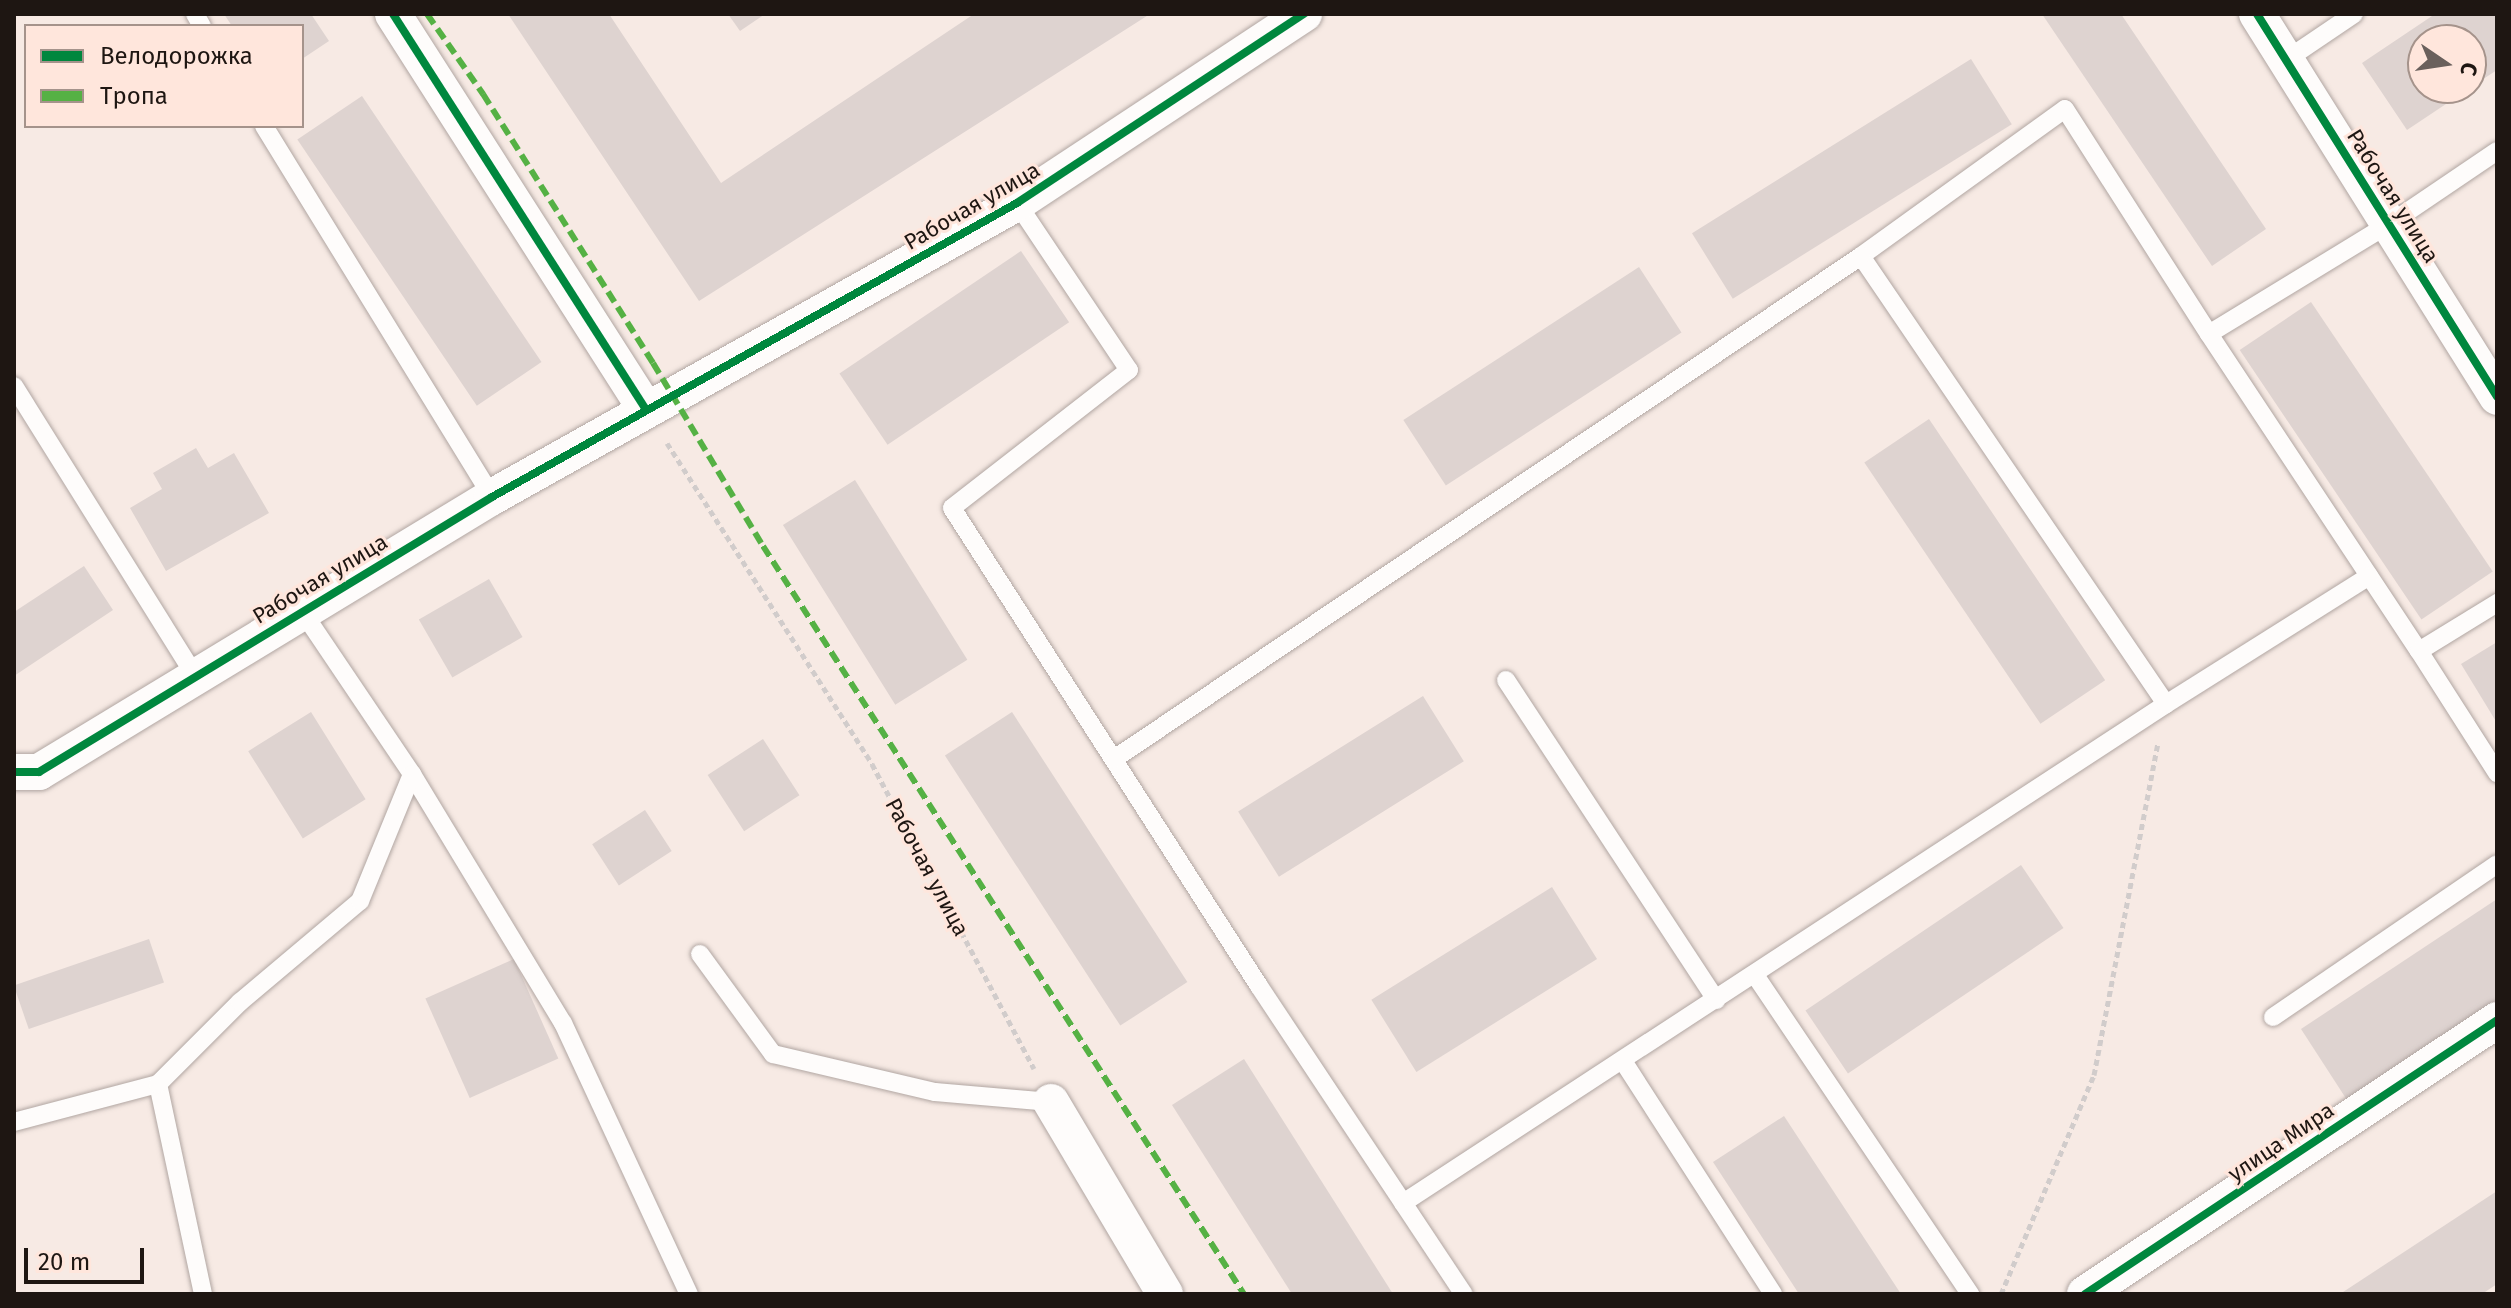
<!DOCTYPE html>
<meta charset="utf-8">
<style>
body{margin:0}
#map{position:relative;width:2511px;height:1308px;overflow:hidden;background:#f7eae4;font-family:"Fira Sans",sans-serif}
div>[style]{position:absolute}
.building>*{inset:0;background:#ded3d0;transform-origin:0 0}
.path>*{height:5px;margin-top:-2.5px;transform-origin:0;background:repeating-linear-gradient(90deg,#d1cccb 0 6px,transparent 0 10px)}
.roads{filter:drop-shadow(0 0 2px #b1a6a2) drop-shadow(0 0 2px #b1a6a2)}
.service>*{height:18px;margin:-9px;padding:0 9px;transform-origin:9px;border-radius:9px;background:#fefcfb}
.minor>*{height:36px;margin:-18px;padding:0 18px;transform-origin:18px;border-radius:18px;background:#fefcfb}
.quiet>*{height:6px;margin-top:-3px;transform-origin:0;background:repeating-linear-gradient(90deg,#55b144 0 12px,transparent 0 18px)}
.cycleway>*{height:8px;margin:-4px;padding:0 4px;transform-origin:4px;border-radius:4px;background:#00873e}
span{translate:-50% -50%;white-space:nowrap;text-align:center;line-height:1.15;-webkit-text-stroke:6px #ffe6dc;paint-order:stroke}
.street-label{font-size:22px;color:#1e1612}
.frame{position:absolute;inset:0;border:16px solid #1e1612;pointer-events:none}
.legend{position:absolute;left:24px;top:24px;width:280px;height:104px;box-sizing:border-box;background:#ffe6dc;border:2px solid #a5938b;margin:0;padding:10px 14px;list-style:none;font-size:24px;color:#1e1612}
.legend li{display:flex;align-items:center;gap:16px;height:40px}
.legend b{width:40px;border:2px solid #a5938b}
.north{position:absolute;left:2407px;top:24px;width:80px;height:80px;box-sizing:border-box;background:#ffe6dc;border:2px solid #a5938b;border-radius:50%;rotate:103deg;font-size:22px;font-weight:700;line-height:32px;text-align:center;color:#1e1612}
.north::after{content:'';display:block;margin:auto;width:28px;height:36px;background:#6a605c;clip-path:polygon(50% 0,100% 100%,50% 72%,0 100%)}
.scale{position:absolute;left:24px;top:1248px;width:120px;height:36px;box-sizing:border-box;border:4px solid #1e1612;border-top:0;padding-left:10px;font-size:24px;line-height:28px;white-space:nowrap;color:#1e1612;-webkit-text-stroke:6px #ffe6dc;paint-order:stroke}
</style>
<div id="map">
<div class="building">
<i style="clip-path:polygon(224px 14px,311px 14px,329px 41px,302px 59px,302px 26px,232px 26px)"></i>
<i style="clip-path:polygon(508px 14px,609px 14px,721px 183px,974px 14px,1150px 14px,699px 301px)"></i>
<i style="clip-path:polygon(728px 14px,765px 14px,740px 31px)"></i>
<i style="clip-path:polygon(2042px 14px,2121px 14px,2266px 229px,2212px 266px)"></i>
<i style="clip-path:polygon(2435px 14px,2497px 14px,2497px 70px,2471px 87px,2471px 40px,2423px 40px,2423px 88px,2470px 88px,2407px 130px,2362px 63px)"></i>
<i style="left:1971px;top:59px;width:77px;height:329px;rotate:58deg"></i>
<i style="left:362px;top:96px;width:321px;height:78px;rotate:56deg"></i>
<i style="left:1021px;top:251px;width:86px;height:219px;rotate:56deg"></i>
<i style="left:1639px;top:267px;width:78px;height:281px;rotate:57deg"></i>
<i style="left:2311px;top:302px;width:325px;height:86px;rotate:56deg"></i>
<i style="left:1929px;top:419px;width:315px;height:78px;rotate:56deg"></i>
<i style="clip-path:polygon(196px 448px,208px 468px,234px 453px,269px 513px,166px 571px,130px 508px,162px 489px,153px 473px)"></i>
<i style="left:855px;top:480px;width:212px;height:85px;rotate:58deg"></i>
<i style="clip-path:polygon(84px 566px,113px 610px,14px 676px,14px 612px)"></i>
<i style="left:489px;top:579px;width:67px;height:81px;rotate:60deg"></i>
<i style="clip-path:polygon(2497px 642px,2497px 723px,2461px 664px)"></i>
<i style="left:1423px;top:696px;width:77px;height:218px;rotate:58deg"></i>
<i style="left:311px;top:712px;width:103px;height:74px;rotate:58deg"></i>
<i style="left:1012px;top:712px;width:322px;height:80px;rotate:57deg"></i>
<i style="left:763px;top:739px;width:67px;height:66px;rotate:57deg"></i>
<i style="left:645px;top:810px;width:49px;height:63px;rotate:57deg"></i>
<i style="left:2021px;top:865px;width:76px;height:260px;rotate:56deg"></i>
<i style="left:1552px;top:887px;width:85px;height:213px;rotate:58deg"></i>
<i style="clip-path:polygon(2497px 899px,2497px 1001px,2347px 1100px,2301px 1029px)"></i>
<i style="left:149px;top:939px;width:46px;height:143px;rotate:71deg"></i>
<i style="left:514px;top:959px;width:109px;height:97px;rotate:66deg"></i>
<i style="clip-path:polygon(1244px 1059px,1393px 1294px,1292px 1294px,1172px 1105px)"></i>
<i style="clip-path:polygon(1784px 1116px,1901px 1294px,1799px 1294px,1713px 1162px)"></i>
<i style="clip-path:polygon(2497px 1191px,2497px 1284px,2482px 1294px,2340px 1294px)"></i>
</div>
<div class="path">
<i style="left:667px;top:443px;width:381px;rotate:57.4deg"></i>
<i style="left:872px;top:764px;width:345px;rotate:62deg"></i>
<i style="left:2001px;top:1294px;width:238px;rotate:-67deg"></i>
<i style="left:2094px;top:1075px;width:337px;rotate:-79.1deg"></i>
</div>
<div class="roads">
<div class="service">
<i style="left:195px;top:14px;width:14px;rotate:60deg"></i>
<i style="left:2286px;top:60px;width:82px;rotate:-34.1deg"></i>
<i style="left:264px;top:126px;width:435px;rotate:58.4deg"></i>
<i style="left:2497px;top:151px;width:130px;rotate:145.9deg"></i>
<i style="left:2389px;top:224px;width:211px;rotate:148.6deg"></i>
<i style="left:2209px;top:334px;width:380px;rotate:56.5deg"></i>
<i style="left:2419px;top:651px;width:92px;rotate:-31.6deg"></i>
<i style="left:1017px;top:203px;width:201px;rotate:56.2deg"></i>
<i style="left:1129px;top:370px;width:224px;rotate:142.1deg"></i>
<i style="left:952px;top:508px;width:568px;rotate:57.29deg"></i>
<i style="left:1259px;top:986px;width:370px;rotate:56.4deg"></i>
<i style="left:14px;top:386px;width:342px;rotate:58deg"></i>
<i style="left:302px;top:611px;width:197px;rotate:56deg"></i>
<i style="left:412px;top:774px;width:291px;rotate:58.8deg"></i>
<i style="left:563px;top:1023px;width:299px;rotate:65.1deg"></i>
<i style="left:2419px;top:651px;width:145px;rotate:57.4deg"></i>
<i style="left:1506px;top:680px;width:383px;rotate:56.7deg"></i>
<i style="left:2166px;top:704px;width:542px;rotate:-124.25deg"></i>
<i style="left:1861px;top:256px;width:251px;rotate:-35.8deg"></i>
<i style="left:2065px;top:109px;width:267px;rotate:57.4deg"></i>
<i style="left:1114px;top:759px;width:901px;rotate:-33.95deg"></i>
<i style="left:700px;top:954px;width:124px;rotate:53.9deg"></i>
<i style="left:773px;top:1054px;width:166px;rotate:13.2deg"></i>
<i style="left:935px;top:1092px;width:116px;rotate:4.9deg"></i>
<i style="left:1755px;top:975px;width:385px;rotate:56deg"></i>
<i style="left:2273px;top:1017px;width:271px;rotate:-34.3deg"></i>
<i style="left:1623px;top:1061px;width:277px;rotate:57.2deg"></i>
<i style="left:158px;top:1084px;width:215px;rotate:77.9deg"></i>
<i style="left:14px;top:1122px;width:149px;rotate:-14.8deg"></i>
<i style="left:158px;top:1084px;width:116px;rotate:-45deg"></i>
<i style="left:240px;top:1002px;width:157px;rotate:-40.1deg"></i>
<i style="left:360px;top:901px;width:137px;rotate:-67.7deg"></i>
<i style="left:1403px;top:1203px;width:912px;rotate:-33.18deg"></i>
<i style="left:2166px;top:704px;width:240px;rotate:-32.2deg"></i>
</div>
<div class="minor">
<i style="left:393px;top:14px;width:470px;rotate:57.4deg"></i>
<i style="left:2257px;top:14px;width:452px;rotate:57.9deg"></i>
<i style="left:14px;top:772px;width:25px"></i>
<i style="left:39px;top:772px;width:530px;rotate:-31.26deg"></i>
<i style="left:492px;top:497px;width:602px;rotate:-29.25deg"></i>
<i style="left:1017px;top:203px;width:344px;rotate:-33.4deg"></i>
<i style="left:1051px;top:1102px;width:223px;rotate:59.3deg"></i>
<i style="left:2085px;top:1294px;width:495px;rotate:-33.6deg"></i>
</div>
</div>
<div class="quiet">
<i style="left:427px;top:14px;width:98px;rotate:55deg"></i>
<i style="left:483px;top:94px;width:318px;rotate:57.7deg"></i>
<i style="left:653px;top:363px;width:214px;rotate:59deg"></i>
<i style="left:763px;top:546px;width:889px;rotate:57.26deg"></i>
</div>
<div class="cycleway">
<i style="left:393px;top:14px;width:470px;rotate:57.4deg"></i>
<i style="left:2257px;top:14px;width:452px;rotate:57.9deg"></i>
<i style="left:14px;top:772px;width:25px"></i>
<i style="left:39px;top:772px;width:530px;rotate:-31.26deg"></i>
<i style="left:492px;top:497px;width:602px;rotate:-29.25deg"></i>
<i style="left:1017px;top:203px;width:344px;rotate:-33.4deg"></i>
<i style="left:2085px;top:1294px;width:495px;rotate:-33.6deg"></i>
</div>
<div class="street-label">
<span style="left:2393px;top:196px;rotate:58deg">Рабочая улица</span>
<span style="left:972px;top:206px;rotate:-30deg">Рабочая улица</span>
<span style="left:320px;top:579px;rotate:-31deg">Рабочая улица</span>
<span style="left:927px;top:867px;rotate:62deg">Рабочая улица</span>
<span style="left:2281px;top:1142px;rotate:-34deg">улица Мира</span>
</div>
<div class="frame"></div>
<ul class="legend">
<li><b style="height:10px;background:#00873e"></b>Велодорожка</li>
<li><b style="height:10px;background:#55b144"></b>Тропа</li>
</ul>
<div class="north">С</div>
<div class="scale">20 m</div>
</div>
